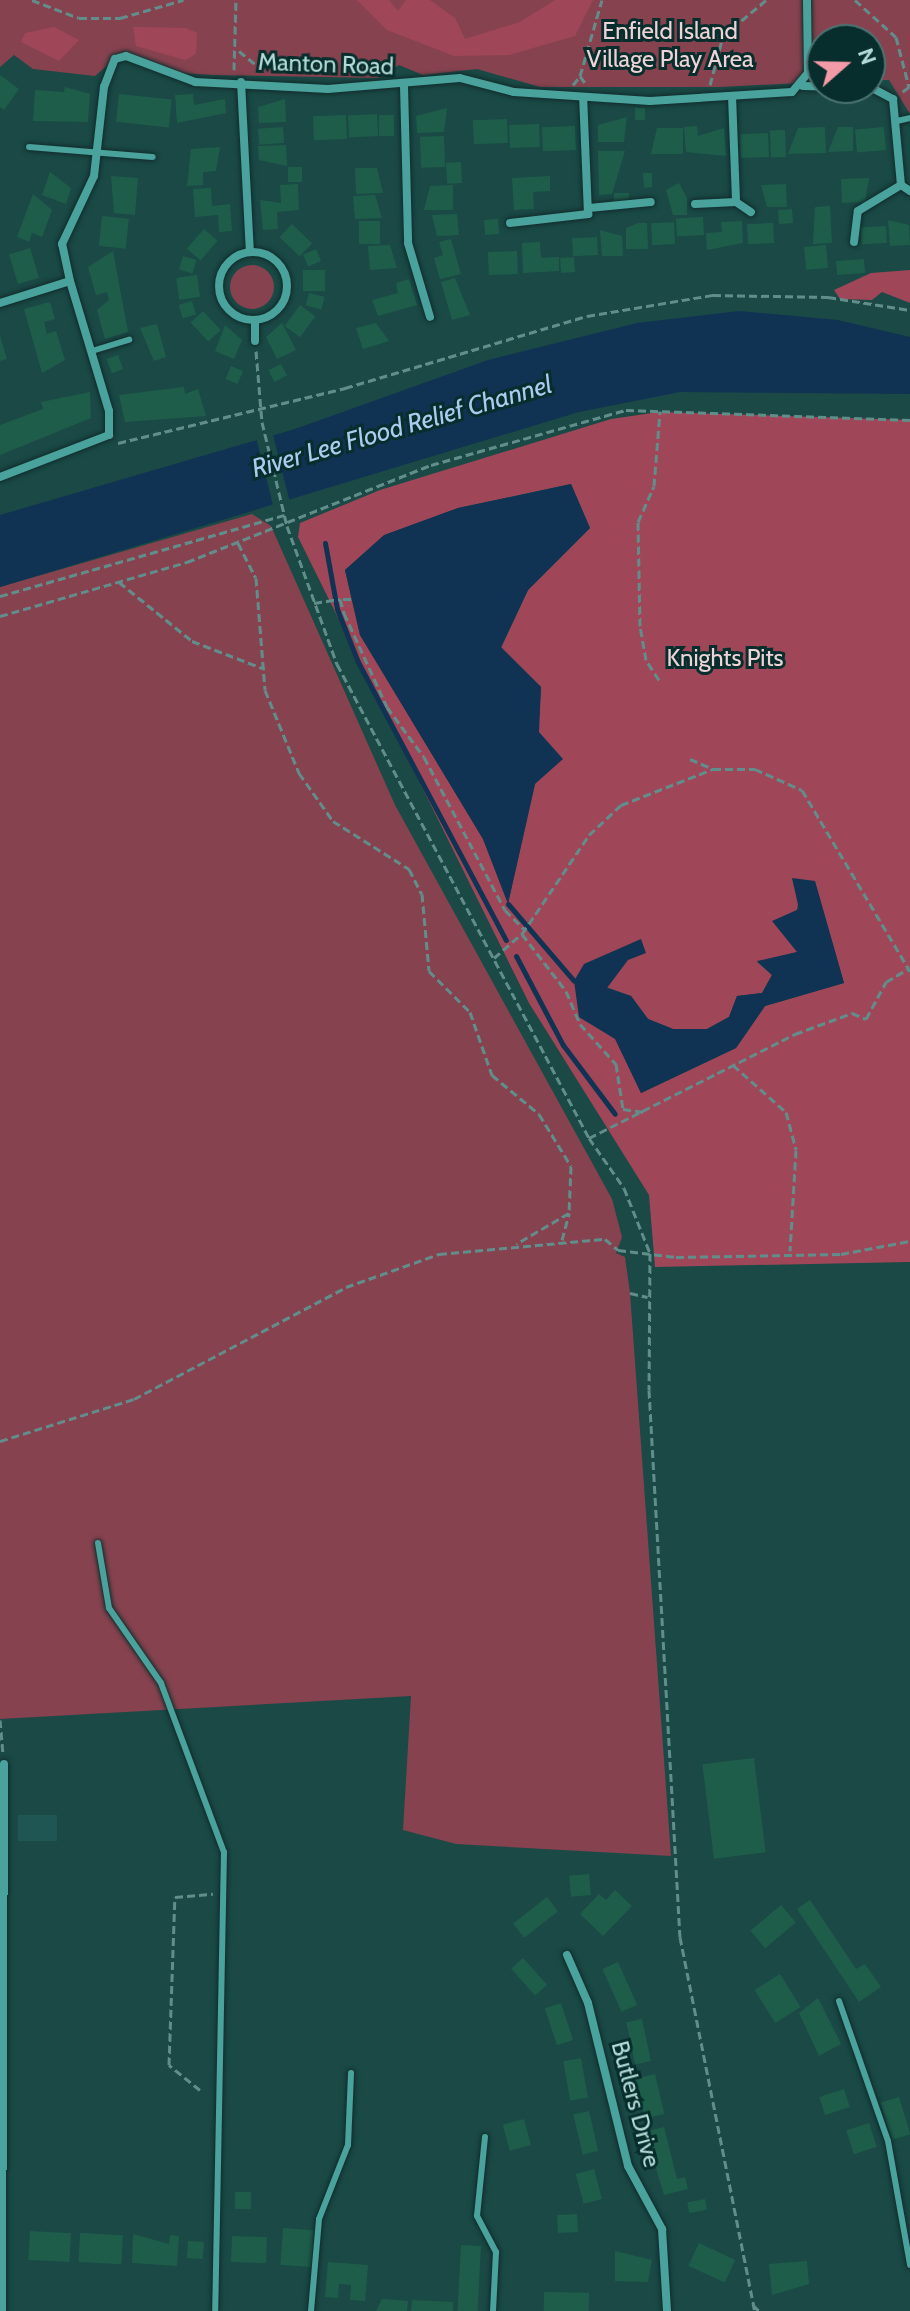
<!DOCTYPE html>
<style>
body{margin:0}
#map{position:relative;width:910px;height:2311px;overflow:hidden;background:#1a4946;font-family:Cabin,sans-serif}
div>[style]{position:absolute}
.built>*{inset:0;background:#1f5552;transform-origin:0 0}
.green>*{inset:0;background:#87424f}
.round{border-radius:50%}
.forest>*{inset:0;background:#9f4758}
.water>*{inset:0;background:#103353}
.pier>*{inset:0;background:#1a4946;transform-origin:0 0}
.stream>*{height:5px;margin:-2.5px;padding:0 2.5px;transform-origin:2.5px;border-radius:2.5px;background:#103353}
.building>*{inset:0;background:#1f5d4b;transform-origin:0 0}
.path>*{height:3px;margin-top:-1.5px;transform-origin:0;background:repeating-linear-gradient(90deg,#618d8a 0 8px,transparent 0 12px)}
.roads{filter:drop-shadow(0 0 2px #112c2b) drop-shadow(0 0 2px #112c2b)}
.lane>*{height:6px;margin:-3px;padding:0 3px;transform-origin:3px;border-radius:3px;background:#4aa29c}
.street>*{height:8px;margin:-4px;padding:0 4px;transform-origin:4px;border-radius:4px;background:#4aa29c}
.street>.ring{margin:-4px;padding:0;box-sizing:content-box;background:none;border:8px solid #4aa29c;border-radius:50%}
span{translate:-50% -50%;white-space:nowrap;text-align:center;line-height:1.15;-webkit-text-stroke:6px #072e2c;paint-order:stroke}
.park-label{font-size:24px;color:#efd4d7}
.street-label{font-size:24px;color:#b3dbd8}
.water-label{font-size:26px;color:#abccee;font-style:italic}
.north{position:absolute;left:806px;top:24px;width:80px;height:80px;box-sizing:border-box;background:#072e2c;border:2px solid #4c7371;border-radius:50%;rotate:70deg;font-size:22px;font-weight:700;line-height:32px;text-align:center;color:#b3dbd8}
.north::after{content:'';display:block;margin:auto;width:28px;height:36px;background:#f39aa8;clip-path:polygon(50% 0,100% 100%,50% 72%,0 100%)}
</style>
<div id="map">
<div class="built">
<i style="left:18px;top:1815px;width:39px;height:26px"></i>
</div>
<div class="green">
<i style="clip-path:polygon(0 0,910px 0,910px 114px,889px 80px,870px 80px,870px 40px,822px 40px,822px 82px,720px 87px,540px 87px,477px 69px,423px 75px,399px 65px,378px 78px,212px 75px,183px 73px,124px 51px,95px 76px,33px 69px,14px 55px,0 67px)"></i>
<i class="round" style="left:230px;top:265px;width:44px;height:44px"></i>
<i style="clip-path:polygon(252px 514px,271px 526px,395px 805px,612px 1199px,622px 1237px,616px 1253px,625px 1257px,630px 1293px,671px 1856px,456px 1844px,403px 1830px,411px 1696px,0 1719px,0 587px)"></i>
</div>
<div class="forest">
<i style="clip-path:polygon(357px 0,389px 0,398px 11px,406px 0,430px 0,455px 18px,465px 39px,520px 22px,555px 0,593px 0,575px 36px,509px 55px,454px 56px,387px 30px)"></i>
<i style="clip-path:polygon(54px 27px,79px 40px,59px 61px,21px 42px,25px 33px)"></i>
<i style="clip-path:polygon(133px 27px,186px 28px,197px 33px,196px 54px,185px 60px,136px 46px)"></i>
<i style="clip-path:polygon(910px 270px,910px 303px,882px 292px,872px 300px,840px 299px,834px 290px,871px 273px)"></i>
<i style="clip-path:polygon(evenodd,659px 412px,910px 420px,910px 1262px,655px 1267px,649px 1195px,529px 1003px,298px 537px,300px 523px,380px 490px,611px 419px,659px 412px,571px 484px,590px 528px,528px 590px,501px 648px,541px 687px,535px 784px,508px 903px,483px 839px,360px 635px,345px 570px,385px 535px,458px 508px,571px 484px,659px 412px,793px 879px,815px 882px,844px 983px,765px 1006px,736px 1048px,641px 1093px,615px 1038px,579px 1017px,640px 939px,606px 987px,631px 996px,648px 1019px,673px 1029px,707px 1029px,729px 1017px,737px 996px,762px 993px,772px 975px,757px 962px,797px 952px,791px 936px,801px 891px,793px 879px)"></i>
</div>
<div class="water">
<i style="clip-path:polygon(739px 311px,838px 320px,910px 337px,910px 394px,680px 392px,579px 412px,0 587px,0 515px,295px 429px,488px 360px,637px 323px)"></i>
<i style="clip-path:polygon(571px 484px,590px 528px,528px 590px,501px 647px,541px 687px,539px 732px,563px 759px,535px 784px,508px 904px,483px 839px,360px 635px,345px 570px,384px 535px,458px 508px)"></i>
<i style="clip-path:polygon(792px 878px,815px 881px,844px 983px,765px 1006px,736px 1048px,641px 1093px,615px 1039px,579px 1017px,574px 981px,584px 964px,641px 939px,646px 953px,628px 960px,607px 988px,631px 996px,648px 1019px,673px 1029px,707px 1029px,729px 1017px,737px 996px,762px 993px,772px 975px,757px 961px,797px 952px,772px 921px,799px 909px)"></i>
</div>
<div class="pier">
<i style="left:272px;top:431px;width:73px;height:17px;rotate:76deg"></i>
</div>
<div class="stream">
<i style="left:325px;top:543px;width:67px;rotate:79.7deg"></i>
<i style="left:337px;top:609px;width:57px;rotate:68.4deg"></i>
<i style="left:358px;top:662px;width:315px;rotate:62deg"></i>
<i style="left:508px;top:904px;width:101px;rotate:49.4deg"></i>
<i style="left:516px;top:956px;width:101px;rotate:62.2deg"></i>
<i style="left:563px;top:1045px;width:86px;rotate:53deg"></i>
</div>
<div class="building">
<i style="clip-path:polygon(0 75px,19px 89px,4px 110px,0 107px)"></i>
<i style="clip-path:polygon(65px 87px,90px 94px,88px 122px,33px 121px,35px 90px,64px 92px)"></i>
<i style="left:119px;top:94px;width:53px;height:28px;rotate:6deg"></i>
<i style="clip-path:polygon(193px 94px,194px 105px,225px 99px,226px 113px,177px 123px,175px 95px)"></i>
<i style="clip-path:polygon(285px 99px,286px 122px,259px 123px,258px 107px)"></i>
<i style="clip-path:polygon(447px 108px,444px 132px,417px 133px,416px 116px)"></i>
<i style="left:635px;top:108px;width:10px;height:12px"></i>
<i style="left:377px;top:114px;width:22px;height:29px;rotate:87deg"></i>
<i style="left:346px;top:115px;width:24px;height:33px;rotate:88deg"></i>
<i style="left:379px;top:115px;width:15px;height:21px"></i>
<i style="clip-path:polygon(627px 117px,624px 142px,598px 142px,598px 125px)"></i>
<i style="left:507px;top:119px;width:24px;height:34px;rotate:88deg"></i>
<i style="left:539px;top:124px;width:23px;height:30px;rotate:88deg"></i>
<i style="left:575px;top:126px;width:24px;height:33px;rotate:88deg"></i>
<i style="clip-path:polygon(697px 126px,698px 136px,724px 128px,726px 156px,686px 152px,684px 127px)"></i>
<i style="left:283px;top:127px;width:16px;height:25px;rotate:86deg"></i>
<i style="clip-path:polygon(825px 127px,826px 153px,788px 154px,798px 128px)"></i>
<i style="clip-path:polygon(838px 127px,853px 127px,853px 151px,828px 152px)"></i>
<i style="left:884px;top:127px;width:23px;height:29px;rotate:85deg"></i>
<i style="clip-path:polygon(657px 128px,683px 128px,683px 154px,651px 154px)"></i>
<i style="left:785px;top:130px;width:27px;height:15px;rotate:88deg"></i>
<i style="left:768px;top:133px;width:24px;height:28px;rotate:88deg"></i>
<i style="left:444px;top:136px;width:31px;height:24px;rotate:88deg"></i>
<i style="clip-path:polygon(286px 145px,287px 166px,259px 160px,258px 146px)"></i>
<i style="clip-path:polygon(220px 147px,216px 171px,203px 172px,203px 185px,187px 186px,191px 149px)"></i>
<i style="clip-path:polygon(598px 151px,625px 151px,612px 194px,599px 195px)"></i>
<i style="left:461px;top:162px;width:21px;height:15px;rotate:87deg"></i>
<i style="left:288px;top:167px;width:14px;height:15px"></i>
<i style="clip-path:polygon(355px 168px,377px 168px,383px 193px,356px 194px)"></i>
<i style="clip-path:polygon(50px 172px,71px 188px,66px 204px,42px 195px)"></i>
<i style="clip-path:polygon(643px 173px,652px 173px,652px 187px,644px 188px)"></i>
<i style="clip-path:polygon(111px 176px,138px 178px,135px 215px,114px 213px)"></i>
<i style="clip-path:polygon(550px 176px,550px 191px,533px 192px,534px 209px,514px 210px,512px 178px)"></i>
<i style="clip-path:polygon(869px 178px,865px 202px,842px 203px,841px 179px)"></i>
<i style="clip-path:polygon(679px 183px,687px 198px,687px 215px,673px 215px,666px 190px)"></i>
<i style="clip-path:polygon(298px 184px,299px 210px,277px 212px,278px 229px,263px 230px,260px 200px,281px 203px,280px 185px)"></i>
<i style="clip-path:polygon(786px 184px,787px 207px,767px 207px,761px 185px)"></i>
<i style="clip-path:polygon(453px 185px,453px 210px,424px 210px,430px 186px)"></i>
<i style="clip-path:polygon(211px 188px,212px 206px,230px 204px,232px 231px,219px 232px,218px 215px,195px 217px,193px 189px)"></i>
<i style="left:614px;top:193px;width:15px;height:9px"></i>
<i style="clip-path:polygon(33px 194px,52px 210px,42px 237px,32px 233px,29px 242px,17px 237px)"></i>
<i style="clip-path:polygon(375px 195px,382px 218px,355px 219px,353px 196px)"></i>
<i style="clip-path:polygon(830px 206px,832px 243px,813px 244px,815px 207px)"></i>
<i style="left:792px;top:209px;width:14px;height:14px;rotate:86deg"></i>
<i style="clip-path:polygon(457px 214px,459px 235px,437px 236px,432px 215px)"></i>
<i style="left:102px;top:216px;width:27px;height:30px;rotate:6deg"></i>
<i style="left:703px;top:217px;width:18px;height:27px;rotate:87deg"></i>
<i style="left:498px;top:219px;width:15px;height:14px;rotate:86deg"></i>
<i style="clip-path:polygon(888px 220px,909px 225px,910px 245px,890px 246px)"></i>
<i style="left:359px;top:221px;width:21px;height:23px"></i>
<i style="clip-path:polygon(742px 221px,743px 243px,707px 250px,706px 233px,722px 232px,721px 222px)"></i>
<i style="left:674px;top:222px;width:22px;height:23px;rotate:87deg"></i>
<i style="clip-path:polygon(638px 223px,647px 223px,648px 249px,626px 249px,626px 228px)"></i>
<i style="left:773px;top:223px;width:20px;height:26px;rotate:87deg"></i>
<i style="left:292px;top:224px;width:28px;height:18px;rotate:44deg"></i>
<i style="left:886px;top:226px;width:17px;height:25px;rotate:87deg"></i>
<i style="left:204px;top:229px;width:18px;height:26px;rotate:41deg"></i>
<i style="clip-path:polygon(600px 230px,622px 236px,623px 256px,602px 256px)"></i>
<i style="left:597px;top:237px;width:18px;height:25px;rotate:87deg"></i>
<i style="clip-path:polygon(451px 239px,461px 274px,440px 279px,434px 258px,443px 255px,439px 242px)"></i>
<i style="clip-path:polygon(540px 242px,541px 258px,559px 257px,559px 271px,523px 273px,522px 243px)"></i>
<i style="clip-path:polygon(390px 245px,397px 268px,370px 270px,368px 246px)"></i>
<i style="left:826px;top:245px;width:23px;height:22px;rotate:85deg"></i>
<i style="left:30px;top:248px;width:31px;height:22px;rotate:73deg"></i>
<i style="left:316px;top:249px;width:13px;height:14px;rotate:67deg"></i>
<i style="clip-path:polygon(113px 251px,128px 332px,105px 339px,97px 310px,109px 300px,107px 292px,96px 295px,88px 267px)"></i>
<i style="left:517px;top:251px;width:23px;height:29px;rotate:88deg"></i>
<i style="left:183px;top:256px;width:14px;height:14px;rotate:17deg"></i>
<i style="left:574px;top:257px;width:15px;height:14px;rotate:86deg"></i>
<i style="left:864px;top:259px;width:14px;height:28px;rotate:86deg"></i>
<i style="left:303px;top:270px;width:22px;height:21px"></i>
<i style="left:197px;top:275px;width:22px;height:21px;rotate:82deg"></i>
<i style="clip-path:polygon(455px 278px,470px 315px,452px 320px,441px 282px)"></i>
<i style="clip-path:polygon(409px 279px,417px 305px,378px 316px,372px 300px,398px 293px,396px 283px)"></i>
<i style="left:309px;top:293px;width:16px;height:13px;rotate:14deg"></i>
<i style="left:192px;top:301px;width:14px;height:14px;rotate:73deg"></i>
<i style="clip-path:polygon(50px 302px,55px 319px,44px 322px,47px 334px,56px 331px,65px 360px,42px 373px,24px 309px)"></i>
<i style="left:300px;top:305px;width:19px;height:26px;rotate:36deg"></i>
<i style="left:203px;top:311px;width:26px;height:17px;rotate:47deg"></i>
<i style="clip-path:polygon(282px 323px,296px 350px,277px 359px,266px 337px)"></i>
<i style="clip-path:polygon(376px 323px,389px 341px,363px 349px,356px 328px)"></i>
<i style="clip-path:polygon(157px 324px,166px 357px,154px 361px,140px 328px)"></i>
<i style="clip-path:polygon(225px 325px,242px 340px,234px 359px,215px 351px)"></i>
<i style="clip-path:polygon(0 336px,7px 359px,0 361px)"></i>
<i style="left:118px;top:355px;width:15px;height:12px;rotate:70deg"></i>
<i style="left:281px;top:364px;width:13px;height:14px;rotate:63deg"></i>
<i style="left:231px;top:366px;width:13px;height:14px;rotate:23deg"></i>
<i style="clip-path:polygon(184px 387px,185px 394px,198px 389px,206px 416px,125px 422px,119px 395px)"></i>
<i style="clip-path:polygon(90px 392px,91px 418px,0 455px,0 425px,43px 409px,41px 402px)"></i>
<i style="left:754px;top:1758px;width:95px;height:52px;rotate:83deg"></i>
<i style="left:589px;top:1874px;width:21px;height:20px;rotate:85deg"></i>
<i style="clip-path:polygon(615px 1890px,632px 1906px,603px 1936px,580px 1914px,599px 1894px,606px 1900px)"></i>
<i style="left:547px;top:1897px;width:18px;height:43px;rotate:52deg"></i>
<i style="clip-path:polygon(810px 1900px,856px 1969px,865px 1964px,881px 1987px,859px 2002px,797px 1909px)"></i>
<i style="left:781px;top:1905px;width:23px;height:40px;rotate:50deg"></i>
<i style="left:523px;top:1958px;width:36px;height:16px;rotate:48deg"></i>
<i style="left:618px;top:1962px;width:47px;height:17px;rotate:66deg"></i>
<i style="left:780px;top:1974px;width:39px;height:30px;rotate:58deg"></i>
<i style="clip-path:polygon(818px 1998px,841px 2044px,819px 2056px,799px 2013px)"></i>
<i style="left:561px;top:2003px;width:39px;height:17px;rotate:72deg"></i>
<i style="left:642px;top:2019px;width:43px;height:16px;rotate:78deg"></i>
<i style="left:581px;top:2058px;width:40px;height:18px;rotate:80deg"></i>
<i style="left:655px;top:2074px;width:41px;height:20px;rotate:77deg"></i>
<i style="left:844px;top:2089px;width:19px;height:26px;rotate:72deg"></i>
<i style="left:899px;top:2097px;width:39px;height:19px;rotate:73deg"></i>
<i style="left:589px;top:2111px;width:41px;height:16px;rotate:77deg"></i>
<i style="left:524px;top:2119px;width:27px;height:22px;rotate:75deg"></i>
<i style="left:869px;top:2123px;width:25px;height:24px;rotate:72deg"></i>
<i style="clip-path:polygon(664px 2127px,677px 2179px,685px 2177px,688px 2189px,664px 2195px,645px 2132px)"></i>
<i style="left:594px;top:2169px;width:31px;height:19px;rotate:75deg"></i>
<i style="left:235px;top:2192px;width:16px;height:17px"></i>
<i style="left:705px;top:2199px;width:11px;height:18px;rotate:80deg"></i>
<i style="left:577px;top:2214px;width:18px;height:20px;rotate:87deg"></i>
<i style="left:283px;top:2228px;width:31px;height:37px;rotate:4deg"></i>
<i style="left:30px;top:2231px;width:41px;height:29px;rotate:3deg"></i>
<i style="left:80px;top:2233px;width:43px;height:29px;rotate:3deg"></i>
<i style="clip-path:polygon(133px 2234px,169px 2244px,170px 2235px,179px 2236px,177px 2266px,132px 2263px)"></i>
<i style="left:232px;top:2236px;width:35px;height:26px;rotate:2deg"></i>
<i style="left:188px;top:2241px;width:16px;height:17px;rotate:4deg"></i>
<i style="left:699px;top:2243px;width:40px;height:25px;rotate:25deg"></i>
<i style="left:461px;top:2245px;width:20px;height:66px;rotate:3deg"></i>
<i style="clip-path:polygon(615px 2251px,652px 2260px,648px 2282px,615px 2281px)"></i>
<i style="clip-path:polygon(807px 2261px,809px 2284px,772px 2295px,769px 2264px)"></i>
<i style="clip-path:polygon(328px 2262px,368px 2265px,365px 2301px,350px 2300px,351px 2285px,339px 2284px,338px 2298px,325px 2297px)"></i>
<i style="left:544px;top:2292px;width:45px;height:19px;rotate:1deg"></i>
<i style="clip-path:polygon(382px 2299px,408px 2301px,407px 2311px,376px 2311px)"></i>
<i style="clip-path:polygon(412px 2300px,453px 2302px,453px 2311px,411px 2311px)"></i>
</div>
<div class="path">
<i style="left:32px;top:0;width:50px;rotate:21deg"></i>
<i style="left:79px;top:18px;width:41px"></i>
<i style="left:120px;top:18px;width:66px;rotate:-15.9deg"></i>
<i style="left:855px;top:0;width:55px;rotate:42.1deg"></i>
<i style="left:896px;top:37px;width:52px;rotate:75.4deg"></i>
<i style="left:909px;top:87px;width:9px;rotate:144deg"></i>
<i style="left:239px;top:51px;width:35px;rotate:39deg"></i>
<i style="left:234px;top:70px;width:70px;rotate:-88.4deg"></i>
<i style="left:580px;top:76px;width:79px;rotate:-73.9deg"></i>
<i style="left:573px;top:85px;width:11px;rotate:-52deg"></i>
<i style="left:580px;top:76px;width:10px;rotate:53deg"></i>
<i style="left:710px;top:85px;width:51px;rotate:-75.1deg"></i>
<i style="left:723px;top:36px;width:56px;rotate:-39.9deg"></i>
<i style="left:256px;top:351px;width:71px;rotate:85.2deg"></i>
<i style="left:262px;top:422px;width:107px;rotate:76.5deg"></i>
<i style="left:287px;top:526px;width:147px;rotate:70.1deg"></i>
<i style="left:337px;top:664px;width:537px;rotate:62deg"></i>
<i style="left:589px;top:1138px;width:61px;rotate:55deg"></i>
<i style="left:624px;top:1188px;width:70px;rotate:68.2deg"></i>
<i style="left:650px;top:1253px;width:137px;rotate:90.4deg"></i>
<i style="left:649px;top:1390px;width:548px;rotate:86.76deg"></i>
<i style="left:680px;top:1937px;width:381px;rotate:78.7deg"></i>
<i style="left:118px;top:443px;width:234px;rotate:-13.6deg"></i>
<i style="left:345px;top:388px;width:252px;rotate:-16.6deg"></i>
<i style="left:587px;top:316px;width:128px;rotate:-9.5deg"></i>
<i style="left:713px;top:295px;width:115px;rotate:1deg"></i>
<i style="left:828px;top:297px;width:83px;rotate:9deg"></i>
<i style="left:238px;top:543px;width:39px;rotate:63deg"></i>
<i style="left:256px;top:578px;width:112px;rotate:85.4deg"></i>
<i style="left:265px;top:690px;width:90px;rotate:67.7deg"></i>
<i style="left:299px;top:773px;width:59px;rotate:54.7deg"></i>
<i style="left:333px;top:821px;width:90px;rotate:32.3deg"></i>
<i style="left:409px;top:869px;width:28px;rotate:63deg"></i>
<i style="left:422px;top:894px;width:77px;rotate:84.8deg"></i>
<i style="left:429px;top:971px;width:58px;rotate:45deg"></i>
<i style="left:470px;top:1012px;width:67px;rotate:70.8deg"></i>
<i style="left:492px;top:1075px;width:61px;rotate:39.7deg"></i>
<i style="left:539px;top:1114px;width:61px;rotate:58.4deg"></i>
<i style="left:571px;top:1166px;width:47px;rotate:92.4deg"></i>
<i style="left:569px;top:1213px;width:61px;rotate:149.7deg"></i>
<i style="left:119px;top:582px;width:94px;rotate:38.9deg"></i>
<i style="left:192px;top:641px;width:78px;rotate:21deg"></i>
<i style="left:0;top:596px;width:296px;rotate:-15.9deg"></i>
<i style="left:351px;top:599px;width:11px;rotate:180deg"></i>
<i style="left:340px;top:599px;width:15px;rotate:74deg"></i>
<i style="left:344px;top:613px;width:103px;rotate:65.4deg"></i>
<i style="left:387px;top:707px;width:62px;rotate:53.5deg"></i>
<i style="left:424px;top:757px;width:173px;rotate:62.1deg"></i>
<i style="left:505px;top:910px;width:28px;rotate:45deg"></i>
<i style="left:314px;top:603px;width:26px;rotate:-9deg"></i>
<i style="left:0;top:616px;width:195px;rotate:-16.1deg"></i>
<i style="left:187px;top:562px;width:263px;rotate:-21.7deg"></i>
<i style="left:431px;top:465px;width:203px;rotate:-15.8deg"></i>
<i style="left:626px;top:410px;width:284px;rotate:2deg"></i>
<i style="left:659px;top:680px;width:24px;rotate:-123deg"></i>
<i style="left:646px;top:660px;width:35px;rotate:-100deg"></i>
<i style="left:640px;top:626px;width:104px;rotate:-91.1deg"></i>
<i style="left:638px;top:522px;width:39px;rotate:-66deg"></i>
<i style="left:654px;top:486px;width:75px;rotate:-85.4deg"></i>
<i style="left:690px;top:759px;width:25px;rotate:23deg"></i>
<i style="left:522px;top:934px;width:72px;rotate:52.3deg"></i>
<i style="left:566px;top:991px;width:36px;rotate:67deg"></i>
<i style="left:580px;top:1024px;width:54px;rotate:48deg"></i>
<i style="left:616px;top:1064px;width:46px;rotate:81.2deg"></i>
<i style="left:623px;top:1109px;width:21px;rotate:8deg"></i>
<i style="left:494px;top:958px;width:37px;rotate:-41deg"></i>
<i style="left:522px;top:934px;width:120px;rotate:-55.9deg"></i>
<i style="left:589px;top:835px;width:44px;rotate:-43.2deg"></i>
<i style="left:621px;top:805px;width:99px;rotate:-21.4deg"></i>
<i style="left:713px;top:769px;width:42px"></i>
<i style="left:755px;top:769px;width:51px;rotate:24.1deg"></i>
<i style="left:802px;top:790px;width:211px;rotate:59.2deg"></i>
<i style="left:733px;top:1065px;width:71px;rotate:41.6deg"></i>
<i style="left:786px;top:1112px;width:39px;rotate:75deg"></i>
<i style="left:796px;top:1150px;width:101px;rotate:93.4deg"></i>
<i style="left:589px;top:1138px;width:231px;rotate:-26.8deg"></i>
<i style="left:795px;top:1034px;width:61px;rotate:-20.2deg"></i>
<i style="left:852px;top:1013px;width:15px;rotate:23deg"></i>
<i style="left:866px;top:1019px;width:42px;rotate:-61.6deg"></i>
<i style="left:886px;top:982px;width:26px;rotate:-31deg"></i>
<i style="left:562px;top:1240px;width:28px;rotate:-75deg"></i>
<i style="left:630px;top:1293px;width:18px;rotate:13deg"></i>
<i style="left:0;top:1441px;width:140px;rotate:-17.4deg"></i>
<i style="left:134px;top:1399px;width:240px;rotate:-27.8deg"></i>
<i style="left:346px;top:1287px;width:99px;rotate:-19.5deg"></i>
<i style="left:439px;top:1254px;width:167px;rotate:-5.2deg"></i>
<i style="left:605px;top:1239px;width:17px;rotate:40deg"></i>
<i style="left:618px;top:1250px;width:58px;rotate:6.9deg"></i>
<i style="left:676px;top:1257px;width:165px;rotate:-1deg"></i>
<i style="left:841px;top:1254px;width:70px;rotate:-10.7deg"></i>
<i style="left:0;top:1720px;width:32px;rotate:85deg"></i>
<i style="left:200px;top:2090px;width:40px;rotate:-141deg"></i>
<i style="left:169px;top:2065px;width:168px;rotate:-88deg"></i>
<i style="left:175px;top:1897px;width:38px;rotate:-5deg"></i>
<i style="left:753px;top:2305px;width:8px;rotate:45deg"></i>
</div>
<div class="roads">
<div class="lane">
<i style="left:897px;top:121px;width:13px;rotate:-13deg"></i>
<i style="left:29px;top:147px;width:124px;rotate:4.6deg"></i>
<i style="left:92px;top:351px;width:39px;rotate:-17deg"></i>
<i style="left:98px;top:1543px;width:66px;rotate:80.4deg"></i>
<i style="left:109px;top:1608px;width:91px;rotate:55.3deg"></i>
<i style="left:161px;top:1683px;width:180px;rotate:69.6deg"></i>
<i style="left:224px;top:1852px;width:459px;rotate:91.1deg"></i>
<i style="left:839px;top:2001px;width:148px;rotate:70.7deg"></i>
<i style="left:888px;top:2141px;width:126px;rotate:79.9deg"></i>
<i style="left:485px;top:2137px;width:79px;rotate:95.8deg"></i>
<i style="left:477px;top:2216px;width:41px;rotate:62.2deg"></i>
<i style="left:496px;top:2252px;width:59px;rotate:92.9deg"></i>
<i style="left:311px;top:2311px;width:92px;rotate:-85deg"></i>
<i style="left:319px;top:2219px;width:79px;rotate:-68.6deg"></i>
<i style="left:348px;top:2145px;width:72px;rotate:-87.6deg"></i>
</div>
<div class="street">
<i style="left:241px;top:82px;width:170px;rotate:87deg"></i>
<i style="left:404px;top:86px;width:157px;rotate:88.5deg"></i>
<i style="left:408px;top:243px;width:77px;rotate:73.4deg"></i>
<i style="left:803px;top:86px;width:69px;rotate:1.7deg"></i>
<i style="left:872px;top:88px;width:24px;rotate:28deg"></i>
<i style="left:893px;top:99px;width:86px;rotate:84.7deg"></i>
<i style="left:901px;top:185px;width:11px;rotate:34deg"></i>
<i style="left:732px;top:96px;width:106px;rotate:87.8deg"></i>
<i style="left:695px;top:204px;width:41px;rotate:-2.8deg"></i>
<i style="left:736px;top:202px;width:18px;rotate:34deg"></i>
<i style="left:589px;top:208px;width:62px;rotate:-5.5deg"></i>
<i style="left:510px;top:223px;width:79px;rotate:-6.6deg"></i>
<i style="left:588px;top:214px;width:117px;rotate:-92.4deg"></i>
<i style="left:854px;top:242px;width:31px;rotate:-83deg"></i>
<i style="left:858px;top:211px;width:50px;rotate:-31.2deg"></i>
<i class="ring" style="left:219px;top:252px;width:60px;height:60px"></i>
<i style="left:0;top:303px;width:73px;rotate:-17.4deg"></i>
<i style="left:70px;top:281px;width:38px;rotate:-102deg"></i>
<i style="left:62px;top:244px;width:75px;rotate:-64.8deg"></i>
<i style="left:94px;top:176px;width:90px;rotate:-83.6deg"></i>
<i style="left:104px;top:87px;width:30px;rotate:-69deg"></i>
<i style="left:115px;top:59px;width:11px;rotate:-15deg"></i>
<i style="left:126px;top:56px;width:74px;rotate:20.6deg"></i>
<i style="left:195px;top:82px;width:133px;rotate:3deg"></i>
<i style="left:328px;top:89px;width:132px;rotate:-4.8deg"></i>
<i style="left:460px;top:78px;width:56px;rotate:14.5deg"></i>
<i style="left:514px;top:92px;width:136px;rotate:3.8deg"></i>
<i style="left:650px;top:101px;width:142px;rotate:-3.6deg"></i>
<i style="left:792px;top:92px;width:25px;rotate:-50deg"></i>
<i style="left:808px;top:73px;width:73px;rotate:-90.8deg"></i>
<i style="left:255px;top:341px;width:20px;rotate:-90deg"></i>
<i style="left:0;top:477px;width:117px;rotate:-21.1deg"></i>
<i style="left:109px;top:435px;width:24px;rotate:-90deg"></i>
<i style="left:109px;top:411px;width:136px;rotate:-106.7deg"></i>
<i style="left:567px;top:1955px;width:52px;rotate:66.4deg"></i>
<i style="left:588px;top:2003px;width:168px;rotate:76.2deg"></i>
<i style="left:628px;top:2166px;width:72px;rotate:61.6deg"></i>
<i style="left:662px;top:2229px;width:82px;rotate:86.5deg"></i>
<i style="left:2px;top:2311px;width:547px;rotate:-89.79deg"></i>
</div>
</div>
<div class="park-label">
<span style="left:670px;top:45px">Enfield Island<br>Village Play Area</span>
<span style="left:725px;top:658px">Knights Pits</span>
</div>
<div class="street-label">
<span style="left:326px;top:64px;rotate:2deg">Manton Road</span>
<span style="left:636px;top:2104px;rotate:75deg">Butlers Drive</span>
</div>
<div class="water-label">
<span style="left:402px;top:427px;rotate:-16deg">River Lee Flood Relief Channel</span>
</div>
<div class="north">N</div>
</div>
